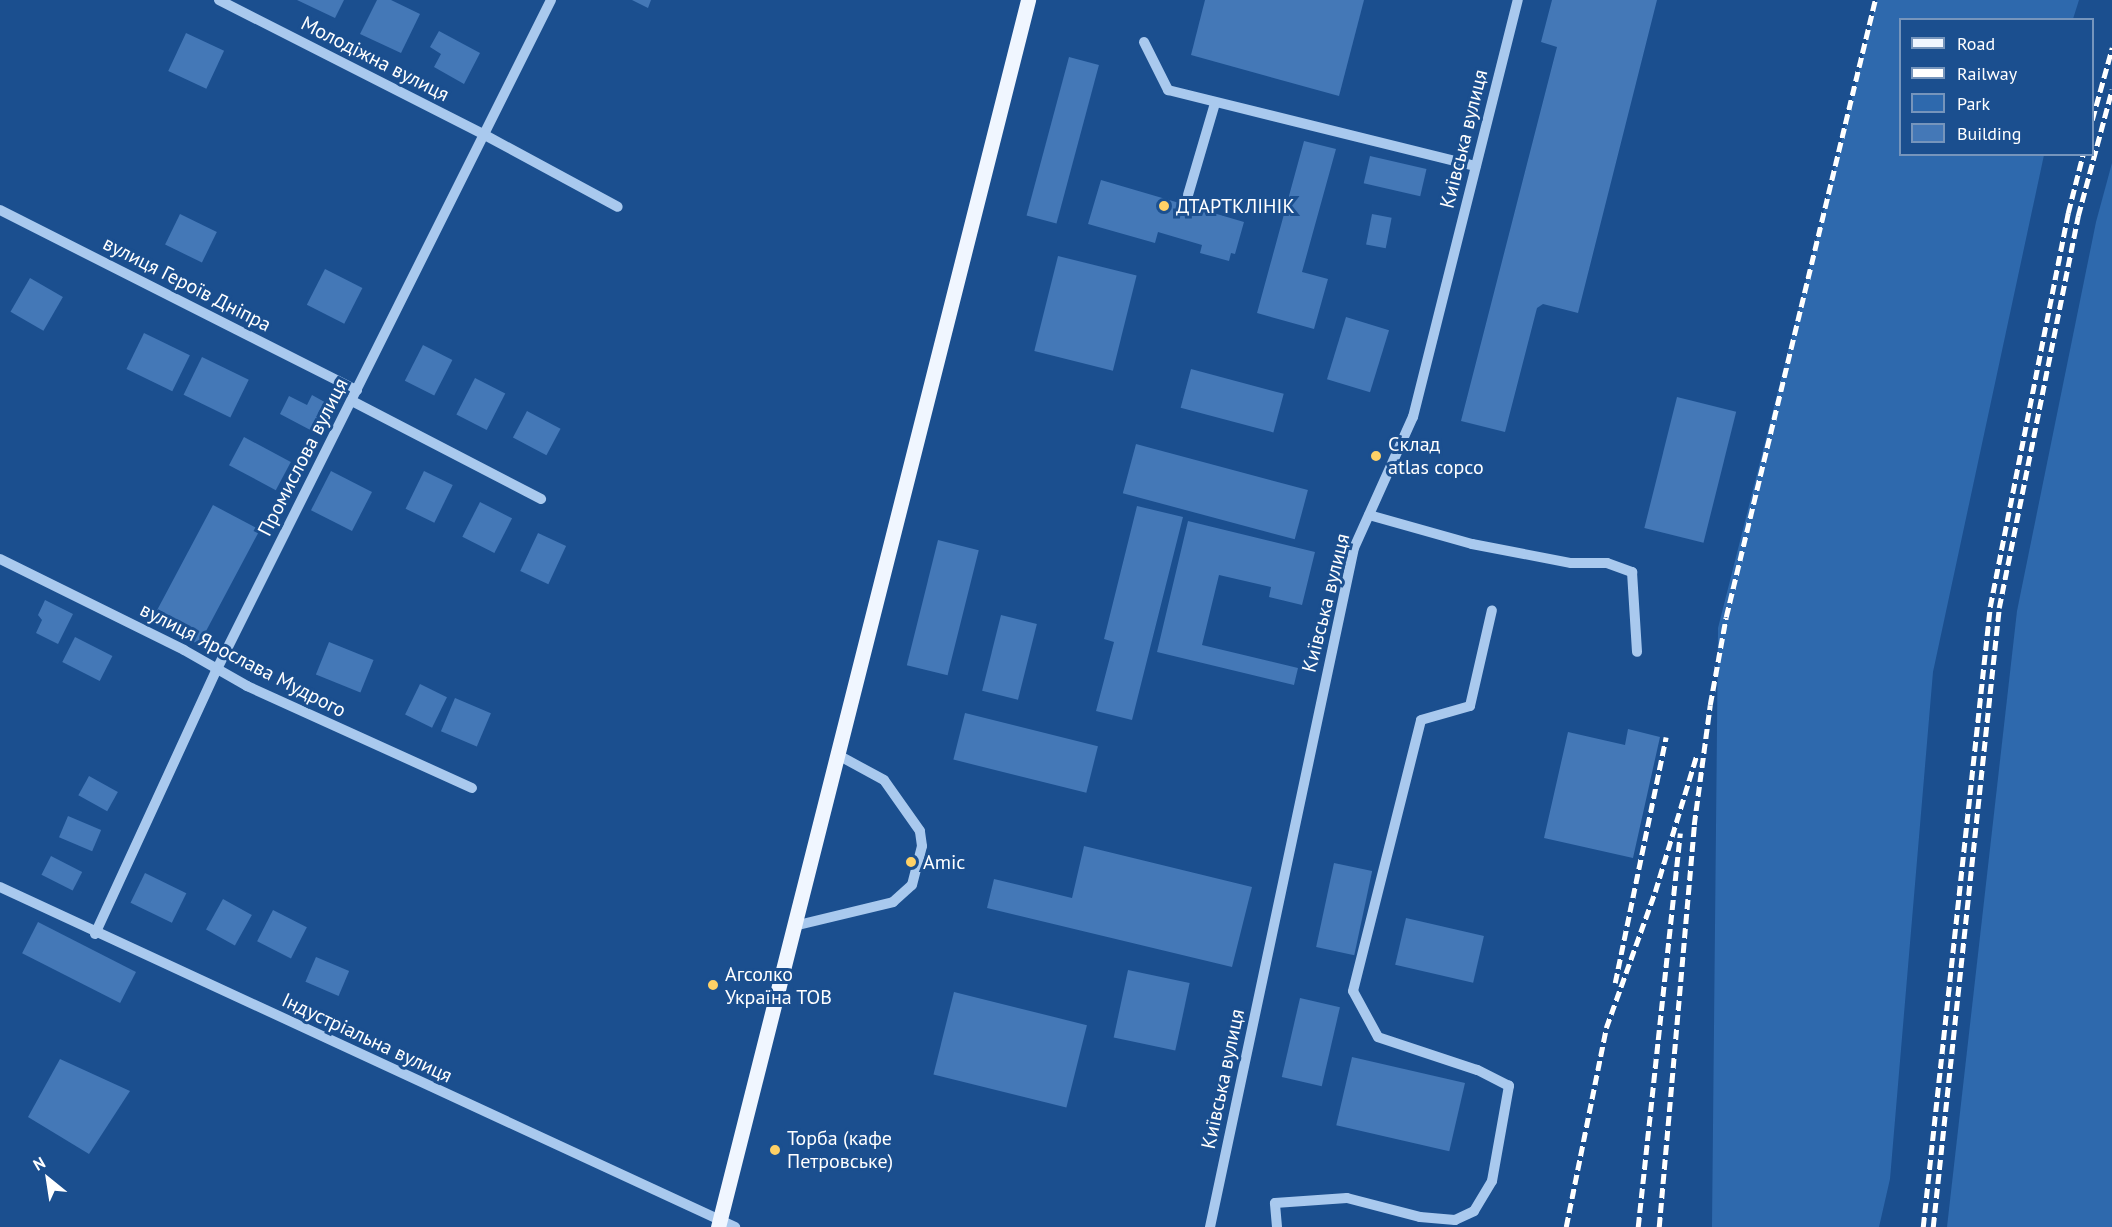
<!DOCTYPE html>
<meta charset="utf-8">
<style>
body{margin:0}
#map{position:relative;width:2112px;height:1227px;overflow:hidden;background:#1b4f8f;font-family:"PT Sans",sans-serif}
div>[style]{position:absolute}
.green>*{inset:0;background:#2e69ad}
.building>*{inset:0;background:#4478b7;transform-origin:0 0}
.minor>*{height:10px;margin:-5px;padding:0 5px;transform-origin:5px;border-radius:5px;background:#a9c9ee}
.major>*{height:15px;margin:-7.5px;padding:0 7.5px;transform-origin:7.5px;border-radius:7.5px;background:#f0f6ff}
.rail>*{height:4.5px;margin-top:-2.25px;transform-origin:0;background:repeating-linear-gradient(90deg,#fff 0 10px,transparent 0 14.5px)}
.dots>*{width:16px;height:16px;translate:-50% -50%;box-sizing:border-box;border:3px solid #1b4f8f;border-radius:50%}
span{translate:-50% -50%;white-space:nowrap;text-align:center;line-height:1.15;-webkit-text-stroke:6px #1b4f8f;paint-order:stroke}
.street-label{font-size:20px;color:#fff}
.poi-label{font-size:20px;color:#fff}
.left{translate:0 -50%;text-align:left}
.legend{position:absolute;left:1899px;top:18px;width:195px;height:138px;box-sizing:border-box;background:#1b4f8f;border:2px solid #7695bc;margin:0;padding:8px 10px;list-style:none;font-size:18px;color:#fff}
.legend li{display:flex;align-items:center;gap:12px;height:30px}
.legend b{width:30px;border:2px solid #7695bc}
.north{position:absolute;left:18px;top:1149px;width:60px;height:60px;-webkit-text-stroke:4px #1b4f8f;paint-order:stroke;rotate:330deg;font-size:16px;font-weight:700;line-height:24px;text-align:center;color:#fff}
.north::after{content:'';display:block;margin:auto;width:21px;height:27px;background:#fff;clip-path:polygon(50% 0,100% 100%,50% 72%,0 100%)}
</style>
<div id="map">
<div class="green">
<i style="clip-path:polygon(1877px 0,2079px 0,2073px 19px,1900px 20px,1900px 154px,2044px 155px,1933px 672px,1890px 1179px,1879px 1227px,1712px 1227px,1718px 628px)"></i>
<i style="clip-path:polygon(2112px 163px,2112px 1227px,1947px 1227px,2017px 611px,2096px 222px)"></i>
</div>
<div class="building">
<i style="clip-path:polygon(297px 0,344px 0,335px 18px)"></i>
<i style="clip-path:polygon(377px 0,391px 0,420px 14px,401px 53px,360px 34px)"></i>
<i style="clip-path:polygon(632px 0,651px 0,648px 8px)"></i>
<i style="clip-path:polygon(1205px 0,1364px 0,1339px 96px,1191px 55px)"></i>
<i style="clip-path:polygon(1552px 0,1657px 0,1578px 313px,1543px 304px,1537px 308px,1505px 432px,1461px 421px,1557px 47px,1541px 42px)"></i>
<i style="clip-path:polygon(439px 31px,480px 53px,464px 84px,434px 67px,441px 54px,430px 47px)"></i>
<i style="left:186px;top:33px;width:42px;height:42px;rotate:25deg"></i>
<i style="left:1069px;top:57px;width:31px;height:164px;rotate:15deg"></i>
<i style="clip-path:polygon(1304px 141px,1336px 149px,1302px 272px,1328px 279px,1314px 329px,1257px 313px)"></i>
<i style="left:1370px;top:156px;width:58px;height:28px;rotate:13deg"></i>
<i style="clip-path:polygon(1101px 180px,1244px 222px,1235px 254px,1231px 253px,1229px 261px,1200px 253px,1202px 245px,1158px 232px,1155px 243px,1088px 224px)"></i>
<i style="left:180px;top:214px;width:41px;height:34px;rotate:26deg"></i>
<i style="left:1372px;top:214px;width:20px;height:31px;rotate:11deg"></i>
<i style="left:1058px;top:256px;width:81px;height:98px;rotate:14deg"></i>
<i style="left:325px;top:269px;width:42px;height:40px;rotate:27deg"></i>
<i style="left:30px;top:278px;width:38px;height:39px;rotate:30deg"></i>
<i style="left:1346px;top:317px;width:45px;height:65px;rotate:17deg"></i>
<i style="left:144px;top:333px;width:51px;height:40px;rotate:26deg"></i>
<i style="left:423px;top:345px;width:33px;height:40px;rotate:27deg"></i>
<i style="left:202px;top:357px;width:52px;height:42px;rotate:26deg"></i>
<i style="left:1191px;top:369px;width:96px;height:40px;rotate:15deg"></i>
<i style="left:475px;top:378px;width:34px;height:41px;rotate:27deg"></i>
<i style="clip-path:polygon(312px 395px,330px 405px,316px 433px,280px 414px,289px 396px,307px 405px)"></i>
<i style="left:1677px;top:397px;width:61px;height:135px;rotate:14deg"></i>
<i style="left:527px;top:411px;width:38px;height:30px;rotate:28deg"></i>
<i style="left:244px;top:437px;width:53px;height:32px;rotate:28deg"></i>
<i style="left:1136px;top:444px;width:178px;height:51px;rotate:15deg"></i>
<i style="left:331px;top:471px;width:46px;height:44px;rotate:27deg"></i>
<i style="left:424px;top:471px;width:32px;height:42px;rotate:26deg"></i>
<i style="left:480px;top:502px;width:36px;height:39px;rotate:27deg"></i>
<i style="left:213px;top:505px;width:53px;height:130px;rotate:28deg"></i>
<i style="clip-path:polygon(1137px 506px,1183px 517px,1132px 720px,1096px 711px,1114px 642px,1104px 639px)"></i>
<i style="clip-path:polygon(1188px 521px,1315px 552px,1302px 605px,1269px 597px,1271px 587px,1219px 575px,1202px 645px,1298px 668px,1294px 685px,1157px 652px)"></i>
<i style="left:538px;top:533px;width:31px;height:42px;rotate:25deg"></i>
<i style="left:938px;top:540px;width:42px;height:129px;rotate:14deg"></i>
<i style="clip-path:polygon(45px 600px,73px 614px,58px 644px,36px 633px,42px 620px,38px 615px)"></i>
<i style="left:1001px;top:615px;width:37px;height:78px;rotate:14deg"></i>
<i style="left:75px;top:637px;width:42px;height:28px;rotate:27deg"></i>
<i style="left:329px;top:642px;width:48px;height:35px;rotate:22deg"></i>
<i style="left:420px;top:684px;width:30px;height:34px;rotate:26deg"></i>
<i style="left:455px;top:698px;width:39px;height:36px;rotate:23deg"></i>
<i style="left:965px;top:713px;width:137px;height:48px;rotate:14deg"></i>
<i style="clip-path:polygon(1628px 729px,1660px 737px,1633px 858px,1544px 838px,1568px 732px,1625px 745px)"></i>
<i style="left:89px;top:776px;width:33px;height:22px;rotate:29deg"></i>
<i style="left:68px;top:816px;width:36px;height:23px;rotate:23deg"></i>
<i style="clip-path:polygon(1084px 846px,1252px 887px,1232px 967px,987px 908px,994px 879px,1072px 898px)"></i>
<i style="left:51px;top:856px;width:35px;height:21px;rotate:27deg"></i>
<i style="left:1334px;top:863px;width:39px;height:86px;rotate:12deg"></i>
<i style="left:145px;top:873px;width:46px;height:33px;rotate:26deg"></i>
<i style="left:223px;top:899px;width:33px;height:35px;rotate:29deg"></i>
<i style="left:273px;top:910px;width:38px;height:35px;rotate:27deg"></i>
<i style="left:1406px;top:918px;width:80px;height:48px;rotate:13deg"></i>
<i style="left:38px;top:922px;width:110px;height:35px;rotate:27deg"></i>
<i style="left:316px;top:957px;width:36px;height:27px;rotate:23deg"></i>
<i style="left:1128px;top:970px;width:63px;height:69px;rotate:12deg"></i>
<i style="left:954px;top:992px;width:137px;height:85px;rotate:14deg"></i>
<i style="left:1300px;top:998px;width:41px;height:81px;rotate:13deg"></i>
<i style="left:1352px;top:1057px;width:116px;height:70px;rotate:13deg"></i>
<i style="clip-path:polygon(60px 1059px,130px 1091px,89px 1154px,28px 1117px)"></i>
</div>
<div class="minor">
<i style="left:219px;top:0;width:296px;rotate:26.9deg"></i>
<i style="left:483px;top:134px;width:153px;rotate:28.4deg"></i>
<i style="left:1144px;top:42px;width:54px;rotate:63.4deg"></i>
<i style="left:1168px;top:90px;width:317px;rotate:13.9deg"></i>
<i style="left:1188px;top:195px;width:96px;rotate:-73.6deg"></i>
<i style="left:0;top:210px;width:400px;rotate:26.8deg"></i>
<i style="left:352px;top:401px;width:213px;rotate:27.4deg"></i>
<i style="left:1369px;top:515px;width:107px;rotate:15.7deg"></i>
<i style="left:1472px;top:544px;width:101px;rotate:10.9deg"></i>
<i style="left:1571px;top:563px;width:36px"></i>
<i style="left:1607px;top:563px;width:27px;rotate:20deg"></i>
<i style="left:1632px;top:572px;width:80px;rotate:86.4deg"></i>
<i style="left:0;top:559px;width:205px;rotate:26.3deg"></i>
<i style="left:184px;top:650px;width:73px;rotate:29.7deg"></i>
<i style="left:247px;top:686px;width:247px;rotate:24.4deg"></i>
<i style="left:0;top:887px;width:810px;rotate:24.82deg"></i>
<i style="left:794px;top:926px;width:102px;rotate:-13.6deg"></i>
<i style="left:893px;top:902px;width:25px;rotate:-42deg"></i>
<i style="left:912px;top:885px;width:40px;rotate:-75.6deg"></i>
<i style="left:922px;top:846px;width:15px;rotate:-98deg"></i>
<i style="left:920px;top:831px;width:62px;rotate:-125.2deg"></i>
<i style="left:884px;top:780px;width:52px;rotate:-151.5deg"></i>
<i style="left:95px;top:934px;width:289px;rotate:-65.3deg"></i>
<i style="left:216px;top:671px;width:750px;rotate:-63.47deg"></i>
<i style="left:1210px;top:1227px;width:694px;rotate:-78.03deg"></i>
<i style="left:1354px;top:548px;width:144px;rotate:-65.8deg"></i>
<i style="left:1413px;top:417px;width:430px;rotate:-75.9deg"></i>
<i style="left:1277px;top:1227px;width:24px;rotate:-95deg"></i>
<i style="left:1275px;top:1203px;width:72px;rotate:-4deg"></i>
<i style="left:1347px;top:1198px;width:75px;rotate:14.6deg"></i>
<i style="left:1420px;top:1217px;width:35px;rotate:5deg"></i>
<i style="left:1455px;top:1220px;width:21px;rotate:-25deg"></i>
<i style="left:1474px;top:1211px;width:35px;rotate:-59deg"></i>
<i style="left:1492px;top:1181px;width:97px;rotate:-79.9deg"></i>
<i style="left:1509px;top:1086px;width:36px;rotate:-153deg"></i>
<i style="left:1477px;top:1070px;width:104px;rotate:-161.6deg"></i>
<i style="left:1378px;top:1037px;width:52px;rotate:-118.5deg"></i>
<i style="left:1353px;top:991px;width:279px;rotate:-75.9deg"></i>
<i style="left:1421px;top:720px;width:51px;rotate:-15.9deg"></i>
<i style="left:1470px;top:706px;width:98px;rotate:-77.1deg"></i>
</div>
<div class="major">
<i style="left:718px;top:1227px;width:1266px;rotate:-75.82deg"></i>
</div>
<div class="rail">
<i style="left:2092px;top:120px;width:75px;rotate:-74.5deg"></i>
<i style="left:1615px;top:983px;width:251px;rotate:-78.3deg"></i>
<i style="left:1566px;top:1227px;width:203px;rotate:-78.6deg"></i>
<i style="left:1606px;top:1028px;width:145px;rotate:-70.2deg"></i>
<i style="left:1655px;top:892px;width:141px;rotate:-73.1deg"></i>
<i style="left:1638px;top:1227px;width:396px;rotate:-83.9deg"></i>
<i style="left:1659px;top:1227px;width:404px;rotate:-85deg"></i>
<i style="left:1694px;top:825px;width:121px;rotate:-82.4deg"></i>
<i style="left:1710px;top:705px;width:89px;rotate:-79.7deg"></i>
<i style="left:1726px;top:617px;width:635px;rotate:-76.42deg"></i>
<i style="left:1923px;top:1227px;width:624px;rotate:-83.83deg"></i>
<i style="left:1990px;top:607px;width:402px;rotate:-78.8deg"></i>
<i style="left:2068px;top:213px;width:61px;rotate:-75.7deg"></i>
<i style="left:1933px;top:1227px;width:623px;rotate:-83.91deg"></i>
<i style="left:1999px;top:608px;width:400px;rotate:-78.6deg"></i>
<i style="left:2078px;top:216px;width:131px;rotate:-75deg"></i>
</div>
<div class="dots">
<i style="left:1164px;top:206px;background:#ffd166"></i>
<i style="left:1376px;top:456px;background:#ffd166"></i>
<i style="left:911px;top:862px;background:#ffd166"></i>
<i style="left:713px;top:985px;background:#ffd166"></i>
<i style="left:775px;top:1150px;background:#ffd166"></i>
</div>
<div class="street-label">
<span style="left:375px;top:59px;rotate:27deg">Молодіжна вулиця</span>
<span style="left:1464px;top:139px;rotate:-76deg">Київська вулиця</span>
<span style="left:187px;top:284px;rotate:27deg">вулиця Героїв Дніпра</span>
<span style="left:303px;top:457px;rotate:-63deg">Промислова вулиця</span>
<span style="left:1326px;top:603px;rotate:-76deg">Київська вулиця</span>
<span style="left:243px;top:660px;rotate:27deg">вулиця Ярослава Мудрого</span>
<span style="left:367px;top:1038px;rotate:25deg">Індустріальна вулиця</span>
<span style="left:1223px;top:1079px;rotate:-78deg">Київська вулиця</span>
</div>
<div class="poi-label">
<span class="left" style="left:1176px;top:206px">ДТАРТКЛІНІК</span>
<span class="left" style="left:1388px;top:456px">Склад<br>atlas copco</span>
<span class="left" style="left:923px;top:862px">Amic</span>
<span class="left" style="left:725px;top:986px">Агсолко<br>Україна ТОВ</span>
<span class="left" style="left:787px;top:1150px">Торба (кафе<br>Петровське)</span>
</div>
<ul class="legend">
<li><b style="height:8px;background:#f0f6ff"></b>Road</li>
<li><b style="height:8px;background:#fff"></b>Railway</li>
<li><b style="height:16px;background:#2e69ad"></b>Park</li>
<li><b style="height:16px;background:#4478b7"></b>Building</li>
</ul>
<div class="north">N</div>
</div>
